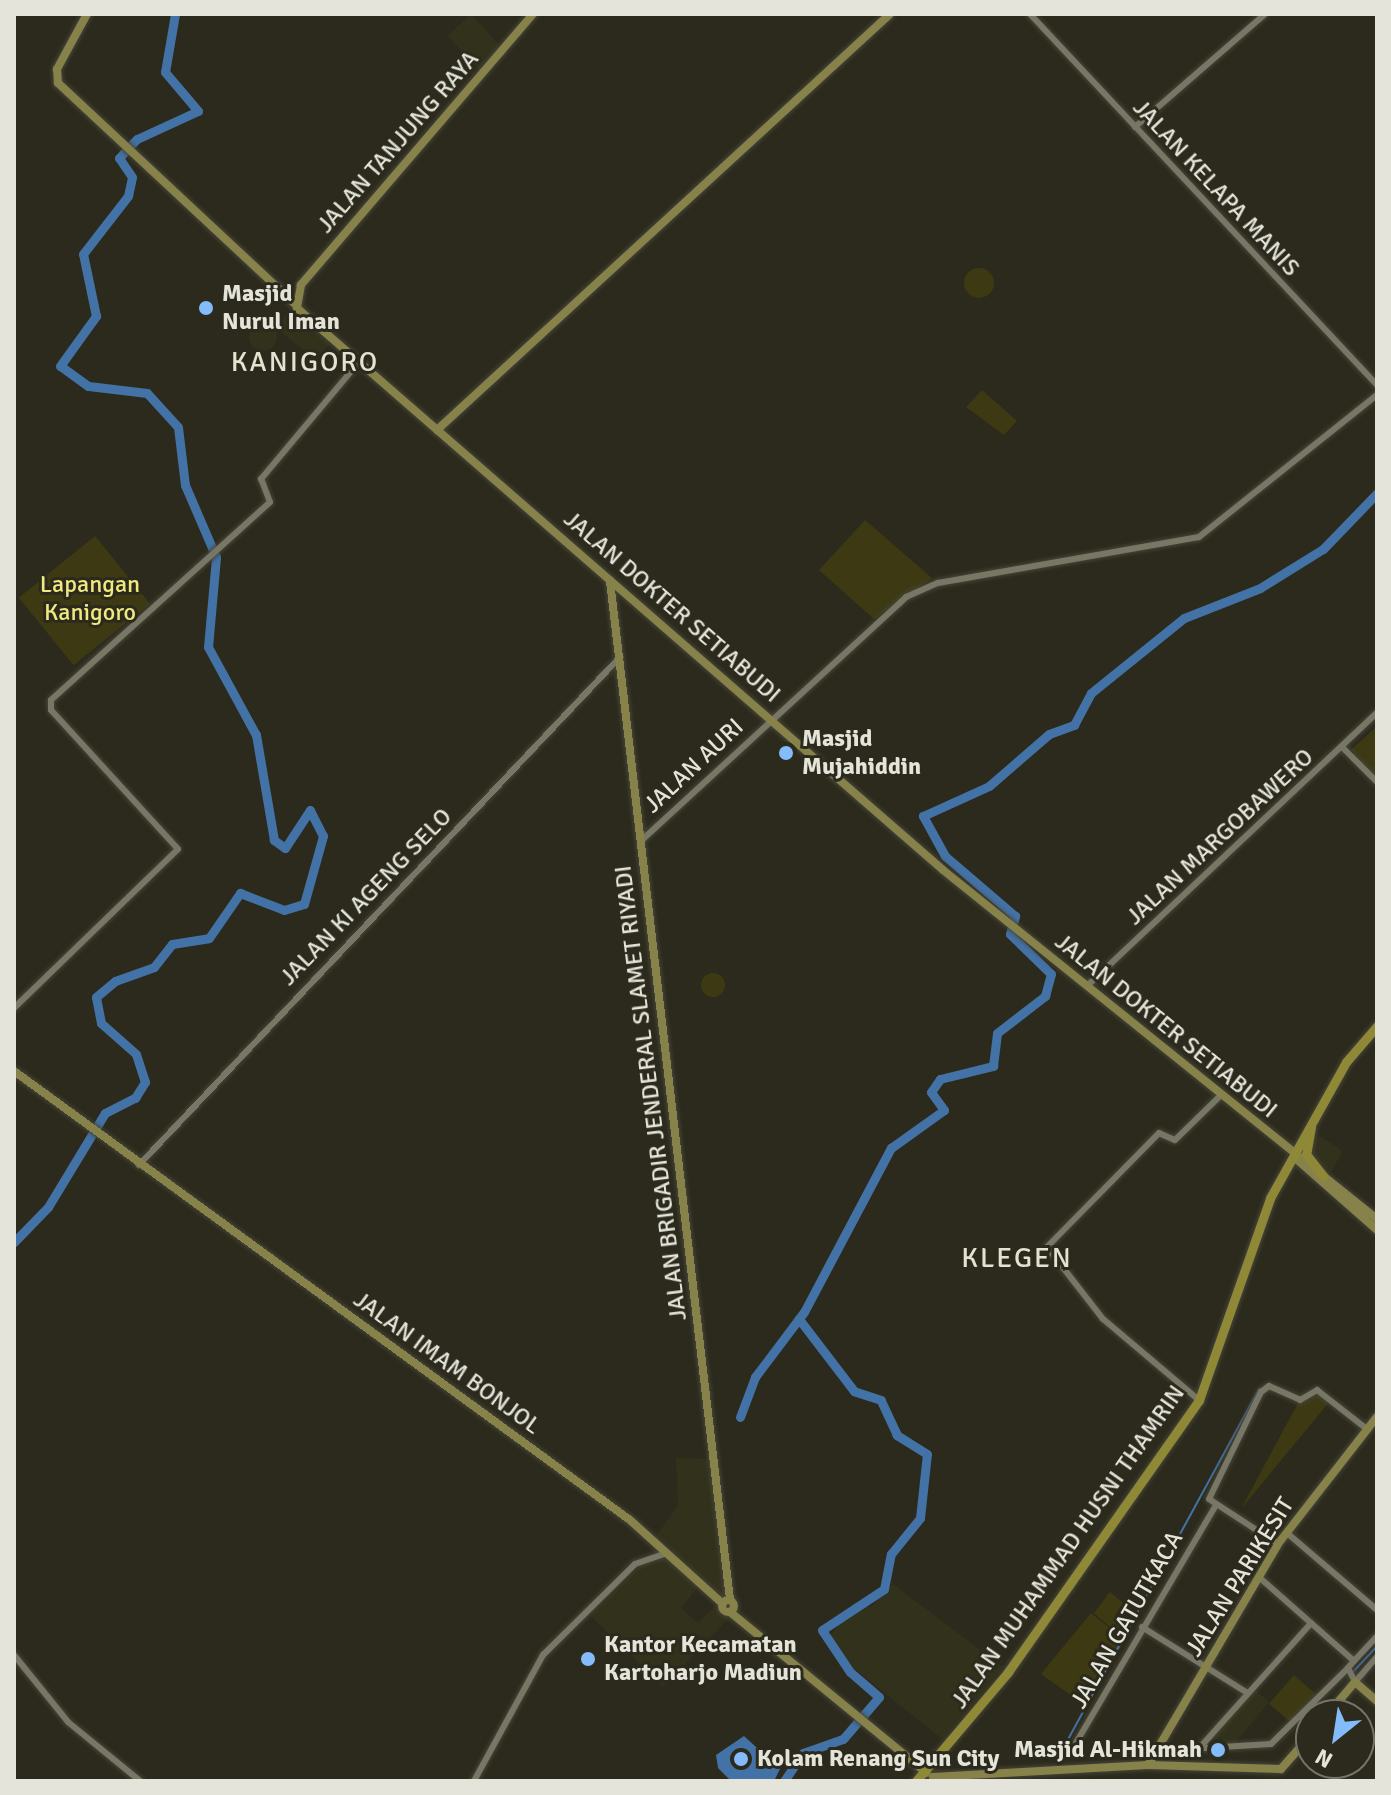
<!DOCTYPE html>
<style>
body{margin:0}
#map{position:relative;width:1391px;height:1795px;overflow:hidden;background:#2b2a1c;font-family:Signika,sans-serif}
div>[style]{position:absolute}
.built>*{inset:0;background:#32311b;transform-origin:0 0}
.round{border-radius:50%}
.green>*{inset:0;background:#3d3a13;transform-origin:0 0}
.water>*{inset:0;background:#4372a6}
.stream>*{height:2px;margin:-1px;padding:0 1px;transform-origin:1px;border-radius:1px;background:#4372a6}
.river>*{height:9px;margin:-4.5px;padding:0 4.5px;transform-origin:4.5px;border-radius:4.5px;background:#4372a6}
.roads{filter:drop-shadow(0 0 2px #464539) drop-shadow(0 0 2px #464539)}
.minor>*{height:6px;margin:-3px;padding:0 3px;transform-origin:3px;border-radius:3px;background:#787766}
.major>*{height:8px;margin:-4px;padding:0 4px;transform-origin:4px;border-radius:4px;background:#86824a}
.major>.ring{margin:-4px;padding:0;box-sizing:content-box;background:none;border:8px solid #86824a;border-radius:50%}
.highway>*{height:9px;margin:-4.5px;padding:0 4.5px;transform-origin:4.5px;border-radius:4.5px;background:#8f8937}
.dots>*{width:22px;height:22px;translate:-50% -50%;box-sizing:border-box;border:4px solid #2b2a1c;border-radius:50%}
span{translate:-50% -50%;white-space:nowrap;text-align:center;line-height:1.15;-webkit-text-stroke:6px #2b2a1c;paint-order:stroke}
.street-label{font-size:24px;color:#e4e4da}
.poi-label{font-size:24px;color:#e4e4da;font-weight:700}
.left{translate:0 -50%;text-align:left}
.right{translate:-100% -50%;text-align:right}
.park-label{font-size:24px;color:#f0e980}
.quarter-label{font-size:28px;color:#e4e3d0;letter-spacing:2px}
.frame{position:absolute;inset:0;border:16px solid #e4e4da;pointer-events:none}
.north{position:absolute;left:1295px;top:1699px;width:80px;height:80px;box-sizing:border-box;background:#2b2a1c;border:2px solid #757468;border-radius:50%;rotate:210deg;font-size:22px;font-weight:700;line-height:32px;text-align:center;color:#e4e4da}
.north::after{content:'';display:block;margin:auto;width:28px;height:36px;background:#84bcfb;clip-path:polygon(50% 0,100% 100%,50% 72%,0 100%)}
</style>
<div id="map">
<div class="built">
<i style="left:471px;top:14px;width:45px;height:32px;rotate:47deg"></i>
<i style="left:289px;top:312px;width:52px;height:21px;rotate:38deg"></i>
<i class="round" style="left:249px;top:323px;width:28px;height:28px"></i>
<i style="clip-path:polygon(1318px 1135px,1343px 1151px,1331px 1172px,1308px 1153px)"></i>
<i style="clip-path:polygon(676px 1458px,712px 1459px,727px 1593px,720px 1595px,657px 1535px,678px 1505px)"></i>
<i style="clip-path:polygon(667px 1556px,698px 1587px,681px 1608px,698px 1623px,715px 1606px,729px 1618px,663px 1687px,591px 1616px,648px 1559px)"></i>
<i style="clip-path:polygon(893px 1584px,1003px 1667px,942px 1739px,842px 1659px,828px 1639px,855px 1602px,871px 1607px)"></i>
<i style="clip-path:polygon(1253px 1688px,1269px 1702px,1235px 1743px,1221px 1743px,1212px 1735px)"></i>
</div>
<div class="green">
<i class="round" style="left:964px;top:268px;width:30px;height:30px"></i>
<i style="clip-path:polygon(982px 390px,1017px 421px,1004px 435px,966px 407px)"></i>
<i style="clip-path:polygon(865px 520px,932px 578px,874px 619px,819px 570px)"></i>
<i style="left:95px;top:536px;width:87px;height:98px;rotate:51deg"></i>
<i style="clip-path:polygon(1377px 726px,1377px 778px,1351px 750px)"></i>
<i class="round" style="left:701px;top:973px;width:24px;height:24px"></i>
<i style="clip-path:polygon(1315px 1392px,1330px 1401px,1241px 1509px,1298px 1403px)"></i>
<i style="clip-path:polygon(1110px 1592px,1123px 1603px,1115px 1615px,1132px 1628px,1086px 1706px,1041px 1674px,1091px 1613px,1121px 1637px,1094px 1613px)"></i>
<i style="left:1294px;top:1675px;width:32px;height:38px;rotate:41deg"></i>
</div>
<div class="water">
<i style="clip-path:polygon(744px 1736px,780px 1769px,774px 1781px,731px 1781px,718px 1768px,716px 1755px)"></i>
</div>
<div class="stream">
<i style="left:1353px;top:1672px;width:35px;rotate:-47deg"></i>
<i style="left:1059px;top:1756px;width:418px;rotate:-61.4deg"></i>
</div>
<div class="river">
<i style="left:14px;top:1242px;width:49px;rotate:-45.8deg"></i>
<i style="left:48px;top:1207px;width:110px;rotate:-58.8deg"></i>
<i style="left:105px;top:1113px;width:34px;rotate:-27deg"></i>
<i style="left:135px;top:1098px;width:19px;rotate:-58deg"></i>
<i style="left:145px;top:1082px;width:29px;rotate:-108deg"></i>
<i style="left:136px;top:1054px;width:47px;rotate:-138.5deg"></i>
<i style="left:101px;top:1023px;width:26px;rotate:-101deg"></i>
<i style="left:96px;top:997px;width:25px;rotate:-40deg"></i>
<i style="left:115px;top:981px;width:41px;rotate:-19.7deg"></i>
<i style="left:154px;top:967px;width:29px;rotate:-52deg"></i>
<i style="left:172px;top:944px;width:37px;rotate:-9deg"></i>
<i style="left:209px;top:938px;width:55px;rotate:-55.4deg"></i>
<i style="left:240px;top:893px;width:47px;rotate:21.1deg"></i>
<i style="left:284px;top:910px;width:21px;rotate:-17deg"></i>
<i style="left:304px;top:904px;width:71px;rotate:-74.4deg"></i>
<i style="left:323px;top:836px;width:29px;rotate:-117deg"></i>
<i style="left:310px;top:810px;width:45px;rotate:123.3deg"></i>
<i style="left:285px;top:848px;width:14px;rotate:-144deg"></i>
<i style="left:274px;top:840px;width:107px;rotate:-99.7deg"></i>
<i style="left:256px;top:735px;width:100px;rotate:-118.6deg"></i>
<i style="left:208px;top:647px;width:90px;rotate:-84.9deg"></i>
<i style="left:216px;top:557px;width:78px;rotate:-113.3deg"></i>
<i style="left:185px;top:485px;width:58px;rotate:-96.9deg"></i>
<i style="left:178px;top:427px;width:46px;rotate:-132.4deg"></i>
<i style="left:147px;top:393px;width:59px;rotate:-173.2deg"></i>
<i style="left:88px;top:386px;width:34px;rotate:-144deg"></i>
<i style="left:60px;top:366px;width:62px;rotate:-54.2deg"></i>
<i style="left:96px;top:316px;width:63px;rotate:-101.8deg"></i>
<i style="left:83px;top:254px;width:73px;rotate:-52.2deg"></i>
<i style="left:128px;top:196px;width:19px;rotate:-78deg"></i>
<i style="left:132px;top:177px;width:23px;rotate:-124deg"></i>
<i style="left:119px;top:158px;width:26px;rotate:-47deg"></i>
<i style="left:137px;top:139px;width:67px;rotate:-24.7deg"></i>
<i style="left:198px;top:111px;width:51px;rotate:-130.2deg"></i>
<i style="left:165px;top:72px;width:59px;rotate:-80.2deg"></i>
<i style="left:740px;top:1417px;width:43px;rotate:-69.4deg"></i>
<i style="left:755px;top:1377px;width:81px;rotate:-53deg"></i>
<i style="left:804px;top:1312px;width:186px;rotate:-62.1deg"></i>
<i style="left:891px;top:1148px;width:65px;rotate:-35.6deg"></i>
<i style="left:944px;top:1110px;width:22px;rotate:-126deg"></i>
<i style="left:931px;top:1092px;width:16px;rotate:-55deg"></i>
<i style="left:940px;top:1079px;width:55px;rotate:-13.8deg"></i>
<i style="left:993px;top:1066px;width:33px;rotate:-83deg"></i>
<i style="left:997px;top:1033px;width:61px;rotate:-37.6deg"></i>
<i style="left:1045px;top:996px;width:23px;rotate:-75deg"></i>
<i style="left:1051px;top:974px;width:57px;rotate:-135.7deg"></i>
<i style="left:1010px;top:934px;width:19px;rotate:-74deg"></i>
<i style="left:1015px;top:916px;width:92px;rotate:-139.4deg"></i>
<i style="left:945px;top:856px;width:46px;rotate:-118.8deg"></i>
<i style="left:923px;top:816px;width:72px;rotate:-24.4deg"></i>
<i style="left:989px;top:786px;width:79px;rotate:-40.9deg"></i>
<i style="left:1049px;top:734px;width:27px;rotate:-20deg"></i>
<i style="left:1074px;top:725px;width:36px;rotate:-62deg"></i>
<i style="left:1091px;top:693px;width:119px;rotate:-38.9deg"></i>
<i style="left:1184px;top:618px;width:82px;rotate:-21.5deg"></i>
<i style="left:1260px;top:588px;width:74px;rotate:-31.8deg"></i>
<i style="left:1323px;top:549px;width:78px;rotate:-46deg"></i>
<i style="left:784px;top:1781px;width:34px;rotate:-56deg"></i>
<i style="left:803px;top:1753px;width:42px;rotate:-19.3deg"></i>
<i style="left:843px;top:1739px;width:55px;rotate:-49.4deg"></i>
<i style="left:879px;top:1697px;width:38px;rotate:-139deg"></i>
<i style="left:850px;top:1672px;width:50px;rotate:-123.7deg"></i>
<i style="left:822px;top:1630px;width:74px;rotate:-33.5deg"></i>
<i style="left:884px;top:1589px;width:36px;rotate:-79deg"></i>
<i style="left:891px;top:1554px;width:46px;rotate:-51.1deg"></i>
<i style="left:920px;top:1518px;width:64px;rotate:-83.8deg"></i>
<i style="left:927px;top:1454px;width:36px;rotate:-148deg"></i>
<i style="left:897px;top:1435px;width:38px;rotate:-115deg"></i>
<i style="left:881px;top:1400px;width:28px;rotate:-162deg"></i>
<i style="left:854px;top:1391px;width:91px;rotate:-127.4deg"></i>
</div>
<div class="roads">
<div class="minor">
<i style="left:1030px;top:14px;width:508px;rotate:46.91deg"></i>
<i style="left:1135px;top:127px;width:172px;rotate:-41deg"></i>
<i style="left:1342px;top:747px;width:49px;rotate:45deg"></i>
<i style="left:642px;top:840px;width:359px;rotate:-42.6deg"></i>
<i style="left:906px;top:597px;width:35px;rotate:-24deg"></i>
<i style="left:938px;top:583px;width:265px;rotate:-10deg"></i>
<i style="left:1199px;top:537px;width:228px;rotate:-38.6deg"></i>
<i style="left:1087px;top:986px;width:398px;rotate:-43.3deg"></i>
<i style="left:14px;top:1008px;width:228px;rotate:-44.1deg"></i>
<i style="left:178px;top:849px;width:188px;rotate:-132.4deg"></i>
<i style="left:51px;top:710px;width:10px;rotate:-90deg"></i>
<i style="left:51px;top:700px;width:295px;rotate:-42.1deg"></i>
<i style="left:270px;top:502px;width:25px;rotate:-111deg"></i>
<i style="left:261px;top:479px;width:153px;rotate:-50.1deg"></i>
<i style="left:139px;top:1165px;width:700px;rotate:-46.56deg"></i>
<i style="left:1199px;top:1400px;width:126px;rotate:-139.8deg"></i>
<i style="left:1103px;top:1319px;width:91px;rotate:-127.9deg"></i>
<i style="left:1047px;top:1247px;width:160px;rotate:-45.5deg"></i>
<i style="left:1159px;top:1133px;width:17px;rotate:24deg"></i>
<i style="left:1175px;top:1140px;width:63px;rotate:-44.4deg"></i>
<i style="left:1287px;top:1533px;width:118px;rotate:40.5deg"></i>
<i style="left:1278px;top:1544px;width:82px;rotate:-146.9deg"></i>
<i style="left:1209px;top:1499px;width:119px;rotate:-64.1deg"></i>
<i style="left:1261px;top:1392px;width:10px;rotate:-37deg"></i>
<i style="left:1269px;top:1386px;width:34px;rotate:24deg"></i>
<i style="left:1300px;top:1400px;width:20px;rotate:-30deg"></i>
<i style="left:1317px;top:1390px;width:63px;rotate:38deg"></i>
<i style="left:1260px;top:1578px;width:125px;rotate:41.4deg"></i>
<i style="left:1354px;top:1661px;width:9px;rotate:131deg"></i>
<i style="left:1348px;top:1668px;width:16px;rotate:63deg"></i>
<i style="left:1355px;top:1682px;width:33px;rotate:-49deg"></i>
<i style="left:1142px;top:1627px;width:123px;rotate:32deg"></i>
<i style="left:14px;top:1655px;width:86px;rotate:51.1deg"></i>
<i style="left:68px;top:1722px;width:93px;rotate:39.3deg"></i>
<i style="left:1354px;top:1661px;width:34px;rotate:-47deg"></i>
<i style="left:1203px;top:1744px;width:162px;rotate:-48.2deg"></i>
<i style="left:1156px;top:1751px;width:115px;rotate:-3.5deg"></i>
<i style="left:1271px;top:1744px;width:108px;rotate:-44.6deg"></i>
<i style="left:1070px;top:1753px;width:288px;rotate:-59.5deg"></i>
<i style="left:474px;top:1781px;width:144px;rotate:-61.3deg"></i>
<i style="left:543px;top:1655px;width:129px;rotate:-44.7deg"></i>
<i style="left:635px;top:1564px;width:34px;rotate:-19deg"></i>
</div>
<div class="major">
<i style="left:87px;top:14px;width:63px;rotate:118.6deg"></i>
<i style="left:57px;top:69px;width:14px;rotate:86deg"></i>
<i style="left:58px;top:83px;width:324px;rotate:43deg"></i>
<i style="left:533px;top:14px;width:357px;rotate:130.6deg"></i>
<i style="left:301px;top:285px;width:23px;rotate:100deg"></i>
<i style="left:297px;top:308px;width:856px;rotate:41.02deg"></i>
<i style="left:943px;top:870px;width:557px;rotate:38.8deg"></i>
<i style="left:437px;top:430px;width:615px;rotate:-42.56deg"></i>
<i style="left:610px;top:581px;width:1026px;rotate:83.28deg"></i>
<i style="left:14px;top:1071px;width:762px;rotate:36.09deg"></i>
<i style="left:630px;top:1520px;width:125px;rotate:42.1deg"></i>
<i style="left:1294px;top:1157px;width:111px;rotate:41.3deg"></i>
<i class="ring" style="left:722px;top:1600px;width:4px;height:4px"></i>
<i style="left:730px;top:1612px;width:254px;rotate:39.3deg"></i>
<i style="left:1327px;top:1715px;width:43px;rotate:-49.7deg"></i>
<i style="left:1355px;top:1682px;width:29px;rotate:41deg"></i>
<i style="left:1148px;top:1765px;width:256px;rotate:-59.5deg"></i>
<i style="left:1278px;top:1544px;width:161px;rotate:-52.1deg"></i>
<i style="left:933px;top:1777px;width:215px;rotate:-3.2deg"></i>
<i style="left:1148px;top:1765px;width:133px;rotate:1.7deg"></i>
<i style="left:1281px;top:1769px;width:45px;rotate:-48.6deg"></i>
</div>
<div class="highway">
<i style="left:1311px;top:1127px;width:27px;rotate:100deg"></i>
<i style="left:1306px;top:1154px;width:28px;rotate:52deg"></i>
<i style="left:916px;top:1781px;width:143px;rotate:-49.8deg"></i>
<i style="left:1008px;top:1672px;width:332px;rotate:-54.9deg"></i>
<i style="left:1199px;top:1400px;width:214px;rotate:-70.6deg"></i>
<i style="left:1270px;top:1198px;width:156px;rotate:-60.8deg"></i>
<i style="left:1346px;top:1062px;width:48px;rotate:-49.3deg"></i>
</div>
</div>
<div class="dots">
<i style="left:206px;top:308px;background:#84bcfb"></i>
<i style="left:786px;top:753px;background:#84bcfb"></i>
<i style="left:588px;top:1659px;background:#84bcfb"></i>
<i style="left:1218px;top:1750px;background:#84bcfb"></i>
<i style="left:741px;top:1759px;background:#84bcfb"></i>
</div>
<div class="street-label">
<span style="left:398px;top:142px;rotate:-49deg">JALAN TANJUNG RAYA</span>
<span style="left:1216px;top:188px;rotate:47deg">JALAN KELAPA MANIS</span>
<span style="left:672px;top:607px;rotate:41deg">JALAN DOKTER SETIABUDI</span>
<span style="left:694px;top:766px;rotate:-43deg">JALAN AURI</span>
<span style="left:1220px;top:837px;rotate:-43deg">JALAN MARGOBAWERO</span>
<span style="left:366px;top:897px;rotate:-46deg">JALAN KI AGENG SELO</span>
<span style="left:1166px;top:1026px;rotate:39deg">JALAN DOKTER SETIABUDI</span>
<span style="left:651px;top:1093px;rotate:-97deg">JALAN BRIGADIR JENDERAL SLAMET RIYADI</span>
<span style="left:447px;top:1363px;rotate:36deg">JALAN IMAM BONJOL</span>
<span style="left:1068px;top:1547px;rotate:-55deg">JALAN MUHAMMAD HUSNI THAMRIN</span>
<span style="left:1240px;top:1577px;rotate:-58deg">JALAN PARIKESIT</span>
<span style="left:1127px;top:1620px;rotate:-60deg">JALAN GATUTKACA</span>
</div>
<div class="poi-label">
<span class="left" style="left:222px;top:308px">Masjid<br>Nurul Iman</span>
<span class="left" style="left:802px;top:753px">Masjid<br>Mujahiddin</span>
<span class="left" style="left:604px;top:1659px">Kantor Kecamatan<br>Kartoharjo Madiun</span>
<span class="right" style="left:1202px;top:1750px">Masjid Al-Hikmah</span>
<span class="left" style="left:757px;top:1759px">Kolam Renang Sun City</span>
</div>
<div class="park-label">
<span style="left:90px;top:599px">Lapangan<br>Kanigoro</span>
</div>
<div class="quarter-label">
<span style="left:305px;top:362px">KANIGORO</span>
<span style="left:1017px;top:1258px">KLEGEN</span>
</div>
<div class="frame"></div>
<div class="north">N</div>
</div>
